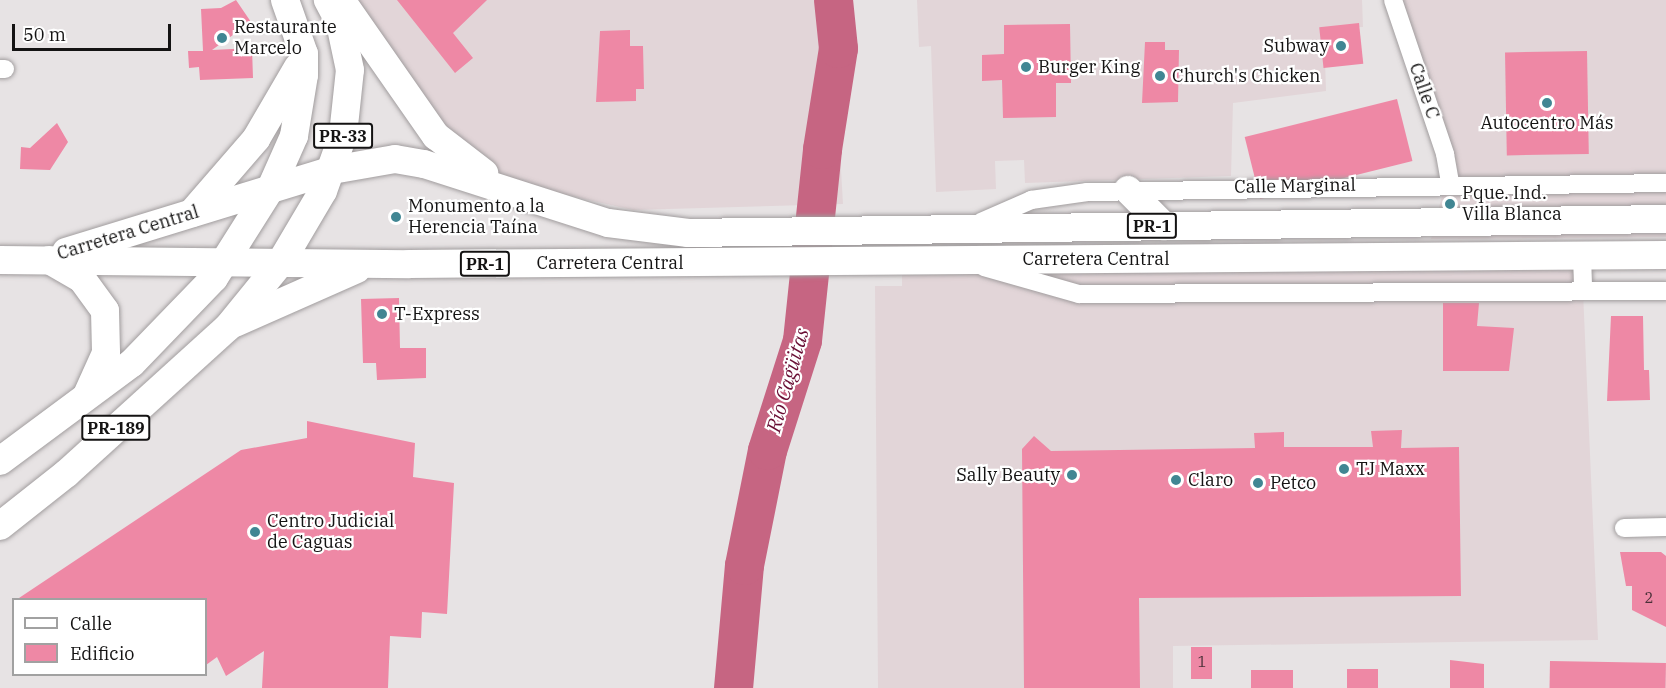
<!DOCTYPE html>
<meta charset="utf-8">
<style>
body{margin:0}
#map{position:relative;width:1666px;height:688px;overflow:hidden;background:#e7e3e4;font-family:"IBM Plex Serif",serif}
div>[style]{position:absolute}
.built>*{inset:0;background:#e2d5d8}
.river>*{height:39px;margin:-19.5px;padding:0 19.5px;transform-origin:19.5px;border-radius:19.5px;background:#c66582}
.building>*{inset:0;background:#ee88a5;transform-origin:0 0}
.roads{filter:drop-shadow(0 0 2px #a19d9e) drop-shadow(0 0 2px #a19d9e)}
.minor>*{height:18px;margin:-9px;padding:0 9px;transform-origin:9px;border-radius:9px;background:#fff}
.primary>*{height:28px;margin:-14px;padding:0 14px;transform-origin:14px;border-radius:14px;background:#fff}
.dots>*{width:16px;height:16px;translate:-50% -50%;box-sizing:border-box;border:3px solid #fff;border-radius:50%}
span{translate:-50% -50%;white-space:nowrap;text-align:center;line-height:1.15;-webkit-text-stroke:4.5px #fff;paint-order:stroke}
.number-label{font-size:15px;color:#4a3038}
.number-label span{-webkit-text-stroke-width:0}
.shield-label span{padding:2px 4px;background:#fff;border:2px solid;border-radius:4px;-webkit-text-stroke-width:0}
.shield-label{font-size:16px;color:#141313;font-weight:700}
.poi-label{font-size:18px;color:#141313}
.left{translate:0 -50%;text-align:left}
.right{translate:-100% -50%;text-align:right}
.street-label{font-size:18px;color:#141313}
.water-label{font-size:20px;color:#690e34;font-style:italic}
.legend{position:absolute;left:12px;top:598px;width:195px;height:78px;box-sizing:border-box;background:#fff;border:2px solid #a1a1a1;margin:0;padding:8px 10px;list-style:none;font-size:18px;color:#141313}
.legend li{display:flex;align-items:center;gap:12px;height:30px}
.legend b{width:30px;border:2px solid #a1a1a1}
.scale{position:absolute;left:12px;top:24px;width:159px;height:27px;box-sizing:border-box;border:3px solid #141313;border-top:0;padding-left:8px;font-size:18px;line-height:21px;white-space:nowrap;color:#141313;-webkit-text-stroke:4px #fff;paint-order:stroke}
</style>
<div id="map">
<div class="built">
<i style="clip-path:polygon(328px 0,831px 0,843px 204px,633px 210px,483px 176px)"></i>
<i style="clip-path:polygon(917px 0,1362px 0,1363px 27px,1324px 28px,1326px 91px,1233px 103px,1231px 176px,1025px 183px,1024px 160px,995px 161px,996px 189px,936px 192px,931px 46px,919px 47px)"></i>
<i style="clip-path:polygon(1393px 0,1666px 0,1666px 237px,1431px 239px,1446px 180px)"></i>
<i style="clip-path:polygon(1582px 268px,1598px 640px,1173px 646px,1173px 688px,878px 688px,875px 286px,902px 286px,902px 275px)"></i>
</div>
<div class="river">
<i style="left:733px;top:688px;width:123px;rotate:-84.9deg"></i>
<i style="left:744px;top:565px;width:117px;rotate:-78.7deg"></i>
<i style="left:767px;top:450px;width:115px;rotate:-72.3deg"></i>
<i style="left:802px;top:340px;width:192px;rotate:-84deg"></i>
<i style="left:822px;top:149px;width:102px;rotate:-81deg"></i>
<i style="left:838px;top:48px;width:48px;rotate:-95.9deg"></i>
</div>
<div class="building">
<i style="clip-path:polygon(236px 0,251px 22px,212px 50px,252px 48px,253px 78px,200px 80px,199px 67px,189px 68px,188px 51px,203px 51px,201px 9px,221px 8px)"></i>
<i style="clip-path:polygon(397px 0,487px 0,453px 33px,473px 58px,455px 73px)"></i>
<i style="left:1359px;top:23px;width:41px;height:40px;rotate:84deg"></i>
<i style="clip-path:polygon(1070px 24px,1071px 83px,1056px 83px,1056px 117px,1003px 118px,1002px 80px,982px 81px,982px 55px,1004px 54px,1004px 25px)"></i>
<i style="clip-path:polygon(630px 30px,630px 46px,643px 46px,644px 89px,636px 89px,636px 101px,596px 102px,600px 31px)"></i>
<i style="clip-path:polygon(1145px 42px,1165px 42px,1165px 50px,1179px 50px,1178px 102px,1142px 103px)"></i>
<i style="left:1587px;top:51px;width:103px;height:82px;rotate:89deg"></i>
<i style="left:1397px;top:99px;width:64px;height:157px;rotate:76deg"></i>
<i style="clip-path:polygon(57px 123px,68px 142px,50px 170px,20px 169px,21px 147px,30px 148px)"></i>
<i style="clip-path:polygon(399px 298px,400px 348px,426px 348px,426px 378px,377px 380px,376px 363px,363px 363px,361px 299px)"></i>
<i style="clip-path:polygon(1443px 303px,1479px 303px,1477px 326px,1514px 328px,1509px 371px,1443px 371px)"></i>
<i style="clip-path:polygon(1611px 316px,1643px 316px,1644px 370px,1649px 370px,1650px 400px,1607px 401px)"></i>
<i style="clip-path:polygon(307px 421px,415px 443px,413px 477px,454px 483px,447px 614px,422px 612px,421px 638px,390px 636px,388px 688px,262px 688px,264px 651px,226px 676px,217px 657px,206px 665px,206px 600px,16px 600px,241px 450px,307px 438px)"></i>
<i style="clip-path:polygon(1402px 430px,1401px 448px,1459px 447px,1461px 596px,1139px 598px,1140px 688px,1024px 688px,1022px 449px,1034px 436px,1051px 451px,1255px 448px,1254px 433px,1284px 432px,1284px 447px,1373px 447px,1371px 431px)"></i>
<i style="clip-path:polygon(1620px 552px,1661px 552px,1666px 556px,1666px 627px,1632px 610px,1632px 586px,1626px 586px)"></i>
<i style="left:1191px;top:647px;width:21px;height:32px"></i>
<i style="clip-path:polygon(1450px 660px,1484px 664px,1484px 688px,1450px 688px)"></i>
<i style="left:1550px;top:661px;width:116px;height:27px;rotate:1deg"></i>
<i style="left:1347px;top:669px;width:31px;height:19px"></i>
<i style="left:1251px;top:670px;width:42px;height:18px"></i>
</div>
<div class="roads">
<div class="minor">
<i style="left:1393px;top:0;width:163px;rotate:71.3deg"></i>
<i style="left:1445px;top:154px;width:29px;rotate:80deg"></i>
<i style="left:0;top:69px;width:5px"></i>
<i style="left:981px;top:222px;width:55px;rotate:-23.7deg"></i>
<i style="left:1031px;top:200px;width:57px;rotate:-8.1deg"></i>
<i style="left:1087px;top:192px;width:579px;rotate:-0.89deg"></i>
<i style="left:1582px;top:256px;width:35px;rotate:88deg"></i>
<i style="left:984px;top:267px;width:99px;rotate:15.9deg"></i>
<i style="left:1079px;top:294px;width:587px;rotate:-0.29deg"></i>
<i style="left:1624px;top:528px;width:42px;rotate:-1.4deg"></i>
</div>
<div class="primary">
<i style="left:341px;top:0;width:166px;rotate:55.1deg"></i>
<i style="left:436px;top:136px;width:61px;rotate:37.6deg"></i>
<i style="left:1128px;top:190px;width:51px;rotate:45deg"></i>
<i style="left:192px;top:213px;width:98px;rotate:-49.1deg"></i>
<i style="left:256px;top:139px;width:83px;rotate:-59.7deg"></i>
<i style="left:66px;top:252px;width:278px;rotate:-17.1deg"></i>
<i style="left:332px;top:170px;width:64px;rotate:-9.9deg"></i>
<i style="left:395px;top:159px;width:29px;rotate:10deg"></i>
<i style="left:424px;top:164px;width:193px;rotate:17.8deg"></i>
<i style="left:608px;top:223px;width:81px;rotate:7.1deg"></i>
<i style="left:688px;top:233px;width:978px;rotate:-0.82deg"></i>
<i style="left:0;top:260px;width:409px;rotate:0.6deg"></i>
<i style="left:409px;top:264px;width:1257px;rotate:-0.41deg"></i>
<i style="left:49px;top:260px;width:38px;rotate:30deg"></i>
<i style="left:82px;top:279px;width:39px;rotate:54deg"></i>
<i style="left:105px;top:311px;width:42px;rotate:88.6deg"></i>
<i style="left:106px;top:353px;width:46px;rotate:114.3deg"></i>
<i style="left:235px;top:323px;width:133px;rotate:-23.9deg"></i>
<i style="left:0;top:461px;width:164px;rotate:-36.6deg"></i>
<i style="left:132px;top:363px;width:118px;rotate:-46deg"></i>
<i style="left:214px;top:278px;width:107px;rotate:-57.7deg"></i>
<i style="left:271px;top:188px;width:57px;rotate:-66.1deg"></i>
<i style="left:294px;top:136px;width:62px;rotate:-80.7deg"></i>
<i style="left:304px;top:75px;width:21px;rotate:-90deg"></i>
<i style="left:304px;top:54px;width:57px;rotate:-109.4deg"></i>
<i style="left:0;top:526px;width:85px;rotate:-38.3deg"></i>
<i style="left:67px;top:473px;width:217px;rotate:-42.2deg"></i>
<i style="left:228px;top:327px;width:84px;rotate:-50.8deg"></i>
<i style="left:281px;top:262px;width:82px;rotate:-59.4deg"></i>
<i style="left:323px;top:191px;width:59px;rotate:-70.3deg"></i>
<i style="left:343px;top:135px;width:65px;rotate:-83.9deg"></i>
<i style="left:350px;top:70px;width:48px;rotate:-102deg"></i>
<i style="left:340px;top:23px;width:26px;rotate:-118deg"></i>
</div>
</div>
<div class="dots">
<i style="left:222px;top:38px;background:#418693"></i>
<i style="left:1341px;top:46px;background:#418693"></i>
<i style="left:1026px;top:67px;background:#418693"></i>
<i style="left:1160px;top:76px;background:#418693"></i>
<i style="left:1547px;top:103px;background:#418693"></i>
<i style="left:1450px;top:204px;background:#418693"></i>
<i style="left:396px;top:217px;background:#418693"></i>
<i style="left:382px;top:314px;background:#418693"></i>
<i style="left:1344px;top:469px;background:#418693"></i>
<i style="left:1072px;top:475px;background:#418693"></i>
<i style="left:1176px;top:480px;background:#418693"></i>
<i style="left:1258px;top:483px;background:#418693"></i>
<i style="left:255px;top:532px;background:#418693"></i>
</div>
<div class="number-label">
<span style="left:1649px;top:598px">2</span>
<span style="left:1202px;top:662px">1</span>
</div>
<div class="shield-label">
<span style="left:343px;top:136px">PR-33</span>
<span style="left:1152px;top:226px">PR-1</span>
<span style="left:485px;top:264px">PR-1</span>
<span style="left:116px;top:428px">PR-189</span>
</div>
<div class="poi-label">
<span class="left" style="left:234px;top:38px">Restaurante<br>Marcelo</span>
<span class="right" style="left:1329px;top:46px">Subway</span>
<span class="left" style="left:1038px;top:67px">Burger King</span>
<span class="left" style="left:1172px;top:76px">Church's Chicken</span>
<span style="left:1547px;top:123px">Autocentro Más</span>
<span class="left" style="left:1462px;top:204px">Pque. Ind.<br>Villa Blanca</span>
<span class="left" style="left:408px;top:217px">Monumento a la<br>Herencia Taína</span>
<span class="left" style="left:394px;top:314px">T-Express</span>
<span class="left" style="left:1356px;top:469px">TJ Maxx</span>
<span class="right" style="left:1060px;top:475px">Sally Beauty</span>
<span class="left" style="left:1188px;top:480px">Claro</span>
<span class="left" style="left:1270px;top:483px">Petco</span>
<span class="left" style="left:267px;top:532px">Centro Judicial<br>de Caguas</span>
</div>
<div class="street-label">
<span style="left:1424px;top:91px;rotate:71deg">Calle C</span>
<span style="left:1295px;top:186px;rotate:-1deg">Calle Marginal</span>
<span style="left:128px;top:233px;rotate:-17deg">Carretera Central</span>
<span style="left:1096px;top:259px">Carretera Central</span>
<span style="left:610px;top:263px">Carretera Central</span>
</div>
<div class="water-label">
<span style="left:787px;top:380px;rotate:-74deg">Río Cagüitas</span>
</div>
<ul class="legend">
<li><b style="height:8px;background:#fff"></b>Calle</li>
<li><b style="height:16px;background:#ee88a5"></b>Edificio</li>
</ul>
<div class="scale">50 m</div>
</div>
